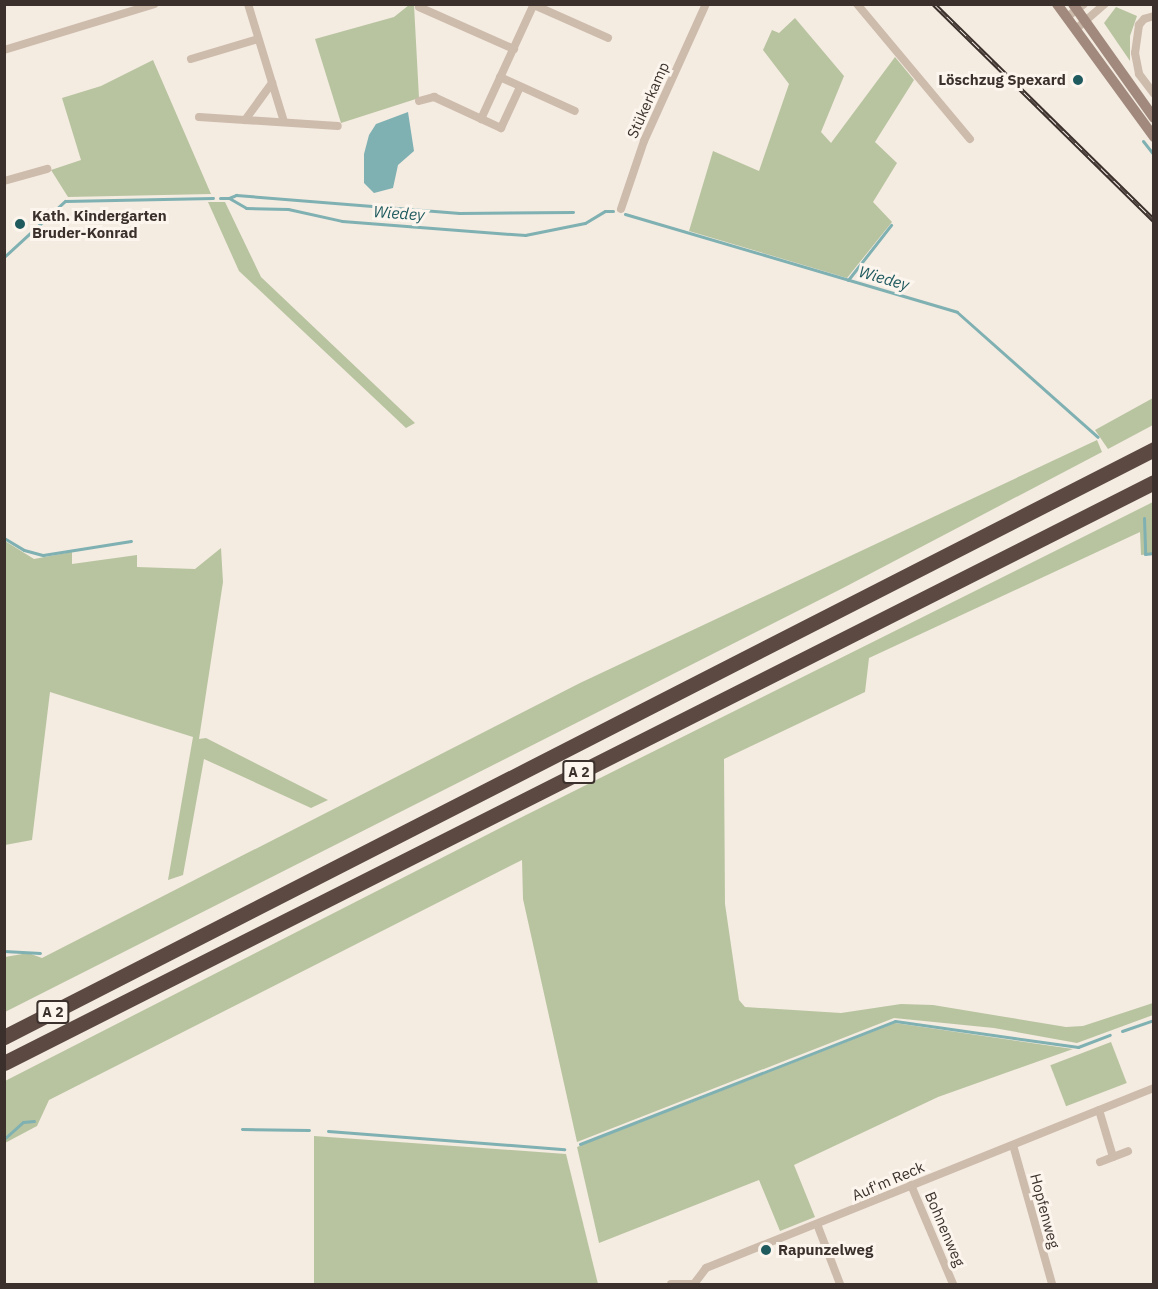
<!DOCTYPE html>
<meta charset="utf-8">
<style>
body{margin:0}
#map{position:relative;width:1158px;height:1289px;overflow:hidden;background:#f4ebe1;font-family:"IBM Plex Sans",sans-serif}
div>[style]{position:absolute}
.green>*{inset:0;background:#b8c4a0;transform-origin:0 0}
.water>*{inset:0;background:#7fb0b2}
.stream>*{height:3px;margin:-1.5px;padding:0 1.5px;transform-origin:1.5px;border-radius:1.5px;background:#7fb0b2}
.street>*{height:8px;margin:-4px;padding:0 4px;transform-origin:4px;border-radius:4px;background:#cdbbac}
.secondary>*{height:10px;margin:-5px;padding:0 5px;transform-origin:5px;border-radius:5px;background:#a18a7d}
.highway>*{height:15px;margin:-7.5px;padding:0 7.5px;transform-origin:7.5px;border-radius:7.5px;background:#5c4a42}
.rail>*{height:5px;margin-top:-2.5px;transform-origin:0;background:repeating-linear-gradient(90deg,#fbf5ee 0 9px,#3b302b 0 18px);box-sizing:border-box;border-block:2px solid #3b302b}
.dots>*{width:16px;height:16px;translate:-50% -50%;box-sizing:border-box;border:3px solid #fbf5ee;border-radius:50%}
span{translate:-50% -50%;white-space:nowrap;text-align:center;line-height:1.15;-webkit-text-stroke:6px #fbf5ee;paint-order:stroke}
.shield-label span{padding:2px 4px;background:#fbf5ee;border:2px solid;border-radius:4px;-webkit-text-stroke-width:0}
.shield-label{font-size:14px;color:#3b302b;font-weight:700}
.poi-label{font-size:15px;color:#3b302b;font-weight:700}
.right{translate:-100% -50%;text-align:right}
.left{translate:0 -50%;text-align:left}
.street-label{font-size:15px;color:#3b302b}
.water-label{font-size:16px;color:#1f5a5e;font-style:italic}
.frame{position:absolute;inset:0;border:6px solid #3b302b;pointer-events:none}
</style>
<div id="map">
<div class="green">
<i style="clip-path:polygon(409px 5px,414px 5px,419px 98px,341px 123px,315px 39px,394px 17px)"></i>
<i style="clip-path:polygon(1116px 7px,1137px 16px,1130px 36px,1130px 61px,1104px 23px)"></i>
<i style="clip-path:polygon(795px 18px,844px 76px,821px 132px,831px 143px,895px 57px,914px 80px,875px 142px,897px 163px,873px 202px,892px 222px,847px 278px,689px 231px,713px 151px,759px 171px,789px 84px,763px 50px,772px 30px,779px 33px)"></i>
<i style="clip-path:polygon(153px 60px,211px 194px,68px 197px,51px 170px,81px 160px,62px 98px,101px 86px)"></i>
<i style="clip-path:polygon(208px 202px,225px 202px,261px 277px,415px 423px,406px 428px,239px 271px)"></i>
<i style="clip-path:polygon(1153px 398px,1153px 425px,1108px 449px,1095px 430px)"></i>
<i style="clip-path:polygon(1097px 440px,1102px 452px,843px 588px,5px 1012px,5px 957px,28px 953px,42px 958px,580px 683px)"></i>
<i style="clip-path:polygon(1153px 502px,1153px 554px,1141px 555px,1140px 532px,869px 658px,865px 692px,724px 759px,725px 904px,739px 1000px,745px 1007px,841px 1013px,901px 1004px,933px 1005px,1066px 1027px,1083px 1026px,1153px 1003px,1153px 1015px,1077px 1043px,994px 1028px,894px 1018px,577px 1142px,523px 899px,522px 860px,49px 1100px,37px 1126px,5px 1143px,5px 1081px,508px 824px)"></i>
<i style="clip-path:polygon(5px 541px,34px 559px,72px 552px,72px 564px,137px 555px,137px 567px,195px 569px,221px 548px,223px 582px,199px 739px,206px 738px,328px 800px,311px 808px,204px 759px,183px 875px,168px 880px,193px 737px,50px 692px,32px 840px,5px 845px)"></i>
<i style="clip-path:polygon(895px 1023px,1073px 1049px,938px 1097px,794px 1165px,815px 1217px,780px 1231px,759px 1180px,599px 1243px,577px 1147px)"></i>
<i style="left:1111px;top:1042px;width:44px;height:65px;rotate:69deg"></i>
<i style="clip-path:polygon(314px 1136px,566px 1154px,598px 1284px,314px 1284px)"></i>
</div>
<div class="water">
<i style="clip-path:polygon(408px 112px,414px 151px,398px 165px,393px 188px,374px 193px,364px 183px,364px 154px,369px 135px,376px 124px)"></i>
</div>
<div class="stream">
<i style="left:1143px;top:141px;width:18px;rotate:52deg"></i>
<i style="left:220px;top:198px;width:9px"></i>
<i style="left:229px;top:198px;width:20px;rotate:30deg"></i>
<i style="left:246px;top:208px;width:42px;rotate:1.4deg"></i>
<i style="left:288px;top:209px;width:55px;rotate:12.5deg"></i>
<i style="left:342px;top:221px;width:184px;rotate:4.4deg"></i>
<i style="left:525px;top:235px;width:61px;rotate:-11.3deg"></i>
<i style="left:585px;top:223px;width:23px;rotate:-31deg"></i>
<i style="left:605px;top:211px;width:8px"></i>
<i style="left:229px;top:198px;width:8px;rotate:-23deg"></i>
<i style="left:236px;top:195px;width:224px;rotate:4.6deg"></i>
<i style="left:459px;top:213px;width:114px;rotate:-0.5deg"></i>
<i style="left:625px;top:214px;width:346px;rotate:16.4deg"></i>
<i style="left:957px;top:312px;width:188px;rotate:41.6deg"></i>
<i style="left:4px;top:257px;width:83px;rotate:-42.6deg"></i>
<i style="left:65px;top:201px;width:148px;rotate:-1.2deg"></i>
<i style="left:848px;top:280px;width:70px;rotate:-52deg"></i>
<i style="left:1144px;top:518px;width:36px;rotate:88deg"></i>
<i style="left:1145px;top:554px;width:9px;rotate:-6deg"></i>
<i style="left:4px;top:538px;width:23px;rotate:31deg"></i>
<i style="left:24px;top:550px;width:20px;rotate:15deg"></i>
<i style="left:43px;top:555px;width:89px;rotate:-9deg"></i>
<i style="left:4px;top:951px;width:36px;rotate:3deg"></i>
<i style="left:1122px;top:1031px;width:34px;rotate:-19deg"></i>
<i style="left:242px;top:1129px;width:67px;rotate:0.9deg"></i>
<i style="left:328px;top:1131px;width:237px;rotate:4.4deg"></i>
<i style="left:4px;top:1139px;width:25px;rotate:-42deg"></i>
<i style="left:23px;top:1122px;width:11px;rotate:-5deg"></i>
<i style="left:580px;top:1144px;width:338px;rotate:-21.3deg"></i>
<i style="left:895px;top:1021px;width:185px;rotate:8.1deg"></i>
<i style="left:1078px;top:1047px;width:34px;rotate:-21deg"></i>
</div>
<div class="street">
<i style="left:248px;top:4px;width:123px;rotate:73deg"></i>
<i style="left:857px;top:4px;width:176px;rotate:50.1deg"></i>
<i style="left:534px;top:5px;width:81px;rotate:24deg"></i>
<i style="left:419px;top:7px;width:104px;rotate:23.9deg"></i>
<i style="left:1154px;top:16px;width:10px;rotate:163deg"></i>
<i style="left:1144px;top:19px;width:8px;rotate:130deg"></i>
<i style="left:1139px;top:25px;width:28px;rotate:98deg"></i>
<i style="left:1135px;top:53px;width:21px;rotate:79deg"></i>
<i style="left:1139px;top:74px;width:25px;rotate:53deg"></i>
<i style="left:1067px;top:17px;width:21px;rotate:-37deg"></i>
<i style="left:1076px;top:29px;width:38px;rotate:-41deg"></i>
<i style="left:4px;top:50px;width:157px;rotate:-17deg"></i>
<i style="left:191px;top:59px;width:70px;rotate:-16.6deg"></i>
<i style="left:500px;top:77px;width:82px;rotate:24.4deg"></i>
<i style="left:419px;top:101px;width:16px;rotate:-15deg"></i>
<i style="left:434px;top:97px;width:74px;rotate:24.8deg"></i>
<i style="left:501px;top:128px;width:45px;rotate:-65.1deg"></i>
<i style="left:199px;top:117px;width:139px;rotate:3.7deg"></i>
<i style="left:481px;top:119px;width:127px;rotate:-65.3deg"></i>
<i style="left:245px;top:120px;width:46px;rotate:-53.9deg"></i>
<i style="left:4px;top:181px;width:45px;rotate:-15.6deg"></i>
<i style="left:621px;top:209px;width:72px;rotate:-71.3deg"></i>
<i style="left:644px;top:141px;width:150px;rotate:-65.7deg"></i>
<i style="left:1099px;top:1110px;width:49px;rotate:73.4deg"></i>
<i style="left:1013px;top:1145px;width:144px;rotate:74.3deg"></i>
<i style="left:1100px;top:1162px;width:30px;rotate:-21deg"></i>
<i style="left:911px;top:1185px;width:108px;rotate:67deg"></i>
<i style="left:817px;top:1224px;width:64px;rotate:69deg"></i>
<i style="left:671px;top:1284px;width:22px"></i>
<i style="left:694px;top:1284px;width:20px;rotate:-53deg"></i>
<i style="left:706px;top:1268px;width:483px;rotate:-21.9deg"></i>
</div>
<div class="secondary">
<i style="left:1057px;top:4px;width:165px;rotate:53.9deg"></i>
<i style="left:1073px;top:4px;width:140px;rotate:54.6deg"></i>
</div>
<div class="highway">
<i style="left:4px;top:1037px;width:1292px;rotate:-27.08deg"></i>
<i style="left:4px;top:1063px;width:1288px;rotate:-26.8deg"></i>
</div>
<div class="rail">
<i style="left:934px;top:4px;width:308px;rotate:44.5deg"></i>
</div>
<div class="dots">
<i style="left:1078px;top:80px;background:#1f5a5e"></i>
<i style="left:20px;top:224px;background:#1f5a5e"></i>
<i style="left:766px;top:1250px;background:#1f5a5e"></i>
</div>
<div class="shield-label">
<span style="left:579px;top:772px">A 2</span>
<span style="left:53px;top:1012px">A 2</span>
</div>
<div class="poi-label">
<span class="right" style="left:1066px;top:80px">Löschzug Spexard</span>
<span class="left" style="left:32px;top:224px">Kath. Kindergarten<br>Bruder-Konrad</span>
<span class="left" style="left:778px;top:1250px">Rapunzelweg</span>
</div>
<div class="street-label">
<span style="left:648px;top:100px;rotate:-66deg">Stükerkamp</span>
<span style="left:888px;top:1181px;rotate:-23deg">Auf'm Reck</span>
<span style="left:1045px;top:1211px;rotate:75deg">Hopfenweg</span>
<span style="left:945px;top:1229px;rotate:67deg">Bohnenweg</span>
</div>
<div class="water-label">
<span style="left:399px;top:213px;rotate:4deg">Wiedey</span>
<span style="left:884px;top:278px;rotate:16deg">Wiedey</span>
</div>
<div class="frame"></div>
</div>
